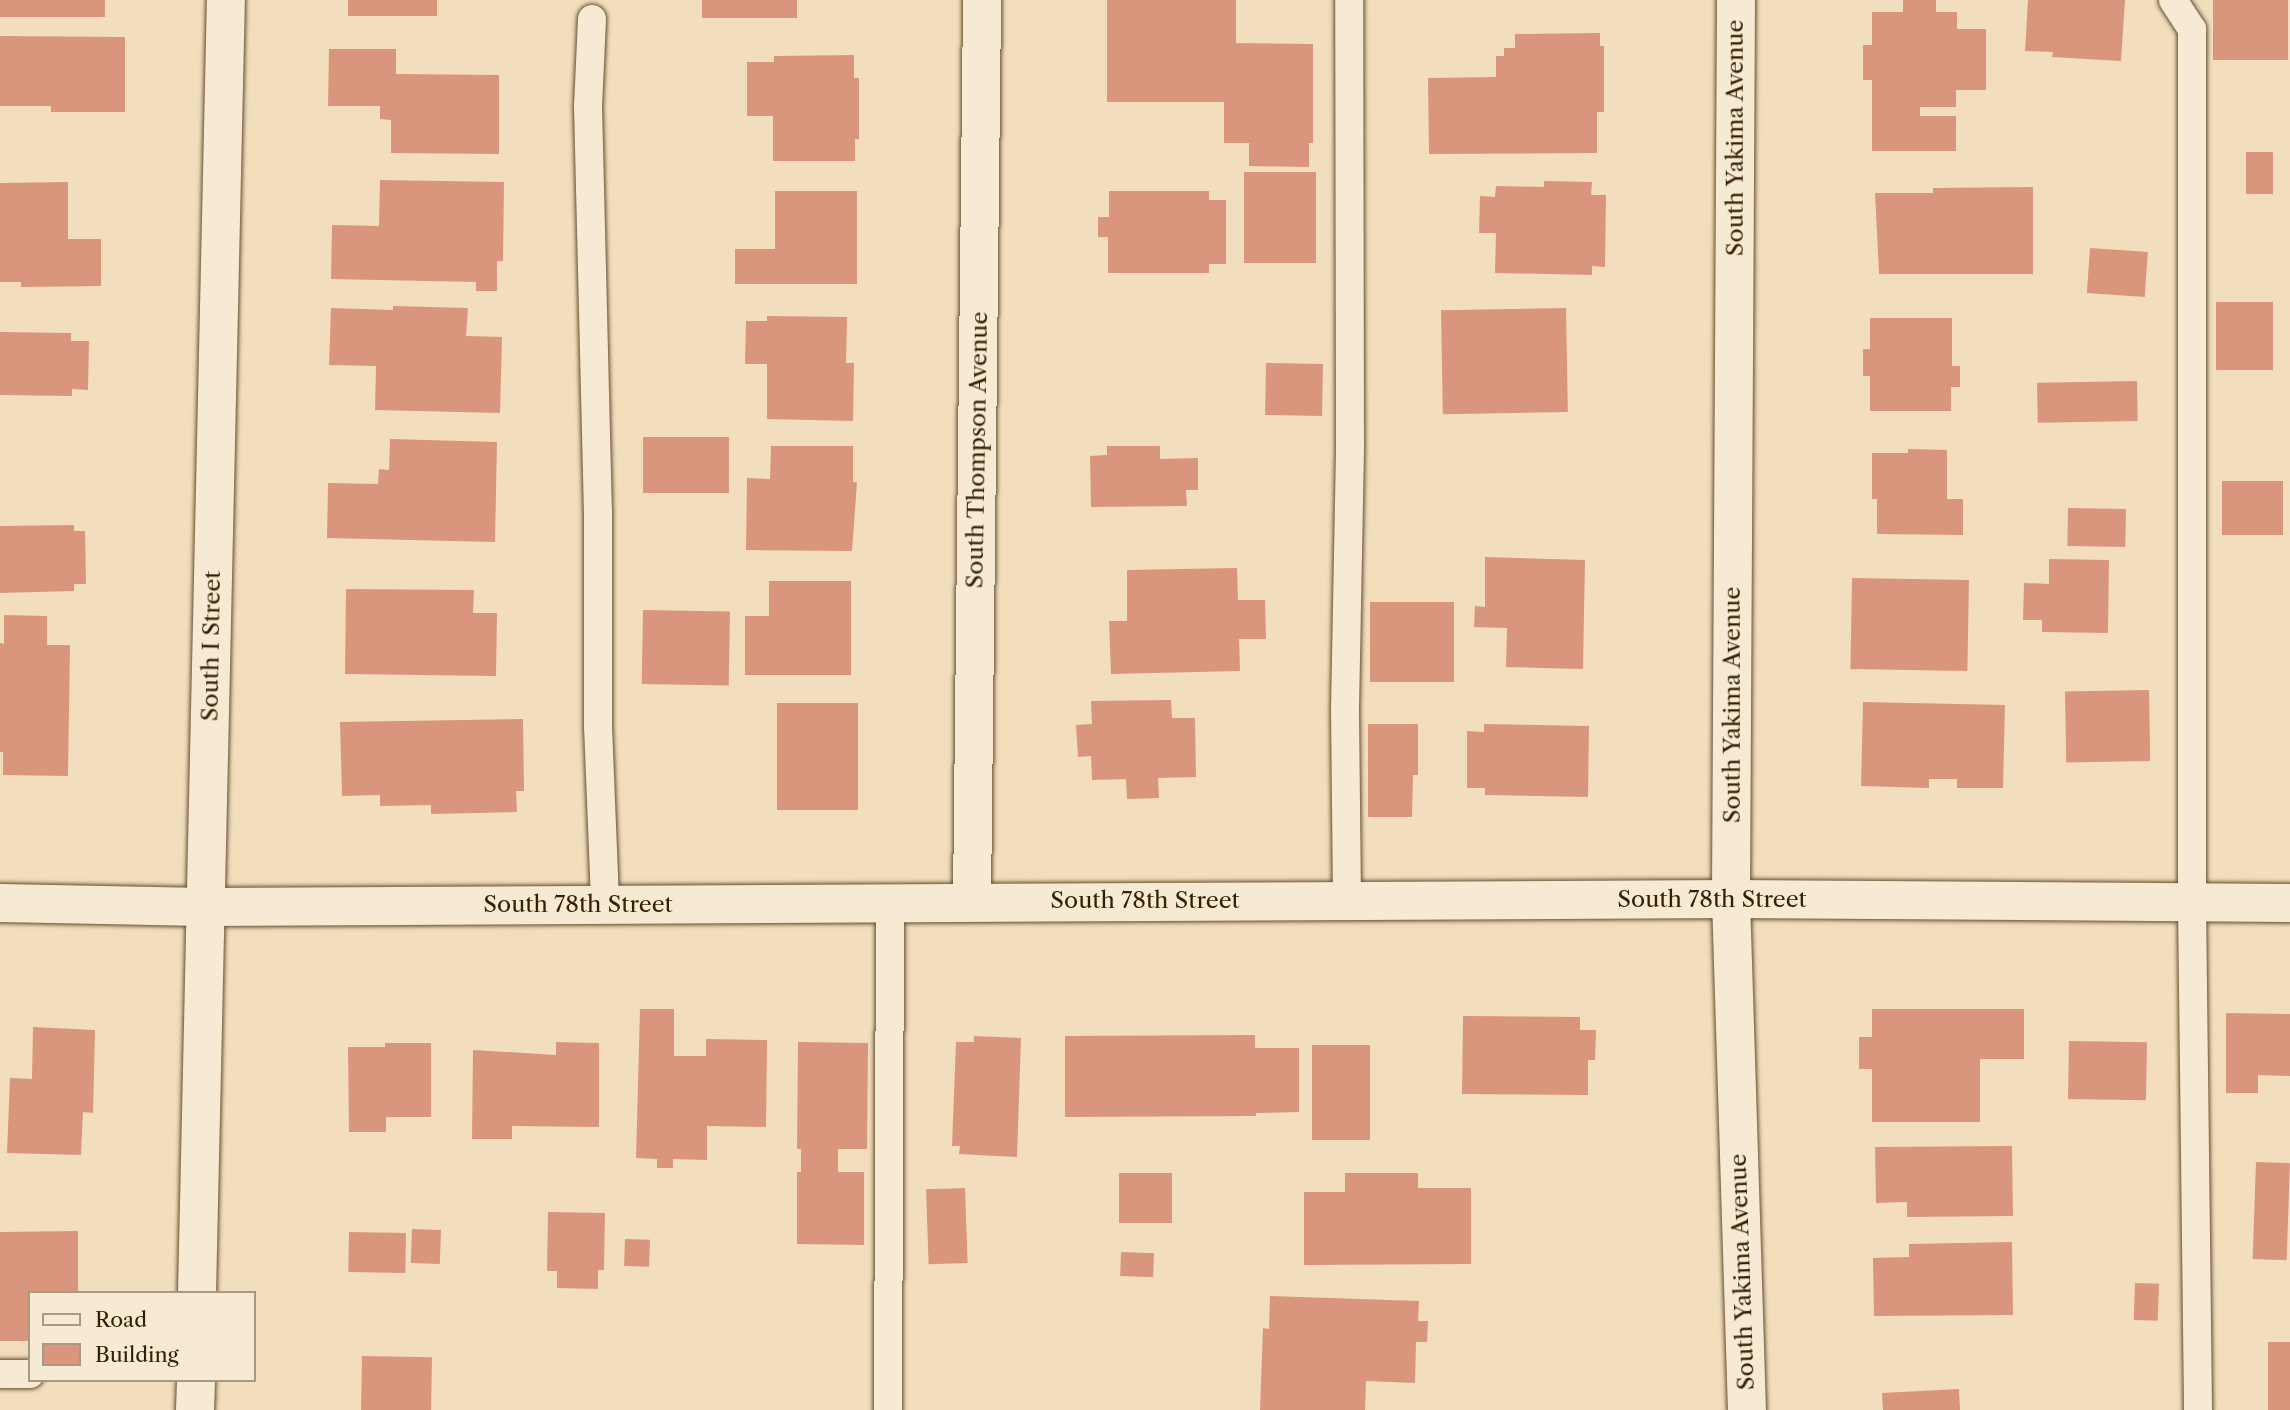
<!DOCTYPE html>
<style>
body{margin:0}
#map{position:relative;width:2290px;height:1410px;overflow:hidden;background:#f2debd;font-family:"Libre Caslon Text",serif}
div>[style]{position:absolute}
.building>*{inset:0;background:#da957d;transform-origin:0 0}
.roads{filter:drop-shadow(0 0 2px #664f2f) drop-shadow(0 0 2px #664f2f)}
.service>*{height:28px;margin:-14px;padding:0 14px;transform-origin:14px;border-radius:14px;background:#f7ead4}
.minor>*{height:38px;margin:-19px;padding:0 19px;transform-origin:19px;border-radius:19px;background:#f7ead4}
.secondary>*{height:38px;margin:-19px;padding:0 19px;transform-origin:19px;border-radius:19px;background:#f7ead4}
span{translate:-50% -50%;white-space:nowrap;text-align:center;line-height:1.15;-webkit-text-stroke:5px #f7ead4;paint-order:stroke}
.street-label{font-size:23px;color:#371f00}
.legend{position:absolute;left:28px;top:1291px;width:228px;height:91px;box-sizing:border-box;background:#f7ead4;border:2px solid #aa997f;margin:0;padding:9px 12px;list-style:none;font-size:21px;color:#371f00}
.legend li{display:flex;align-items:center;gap:14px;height:35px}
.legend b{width:35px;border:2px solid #aa997f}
</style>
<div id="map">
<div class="building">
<i style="left:0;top:0;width:105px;height:17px"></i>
<i style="left:348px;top:0;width:89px;height:16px"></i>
<i style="left:702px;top:0;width:95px;height:18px"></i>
<i style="clip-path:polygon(1107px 0,1236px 0,1236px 43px,1313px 44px,1313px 143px,1309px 143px,1309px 167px,1249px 166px,1249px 143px,1224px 143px,1224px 102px,1107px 102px)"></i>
<i style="clip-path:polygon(1903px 0,1936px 0,1936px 12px,1957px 12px,1957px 29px,1986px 29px,1986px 90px,1956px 90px,1956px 107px,1920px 107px,1920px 116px,1956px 116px,1956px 151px,1872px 151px,1872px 80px,1863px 80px,1863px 45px,1872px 45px,1872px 12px,1903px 12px)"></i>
<i style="clip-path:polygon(2028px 0,2125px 0,2121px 61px,2052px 57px,2053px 52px,2025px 51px)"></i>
<i style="left:2213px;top:0;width:75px;height:60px"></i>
<i style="clip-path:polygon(1600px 33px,1600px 46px,1604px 46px,1604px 112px,1597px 112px,1597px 153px,1429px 154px,1428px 78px,1496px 77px,1496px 56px,1504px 56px,1504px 48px,1515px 48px,1515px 34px)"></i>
<i style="clip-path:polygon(0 36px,125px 37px,125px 112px,51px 112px,51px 106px,0 106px)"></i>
<i style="clip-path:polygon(329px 49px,396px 49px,396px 74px,499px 75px,499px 154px,391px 153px,391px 120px,380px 119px,380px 106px,328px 106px)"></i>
<i style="clip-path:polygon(854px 55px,854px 78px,859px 78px,859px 139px,855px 139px,855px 161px,773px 161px,773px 116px,747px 116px,747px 62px,774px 62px,774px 56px)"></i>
<i style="left:2246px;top:152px;width:27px;height:42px"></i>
<i style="left:1244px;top:172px;width:72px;height:91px"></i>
<i style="clip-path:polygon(380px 180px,504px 182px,503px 261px,497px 261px,497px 291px,476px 291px,476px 282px,331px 279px,332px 225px,379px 226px)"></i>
<i style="clip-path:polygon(1544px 181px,1592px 182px,1591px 195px,1606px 195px,1605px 267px,1592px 266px,1592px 275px,1495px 273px,1496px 233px,1479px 233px,1480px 196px,1495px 197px,1496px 186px,1544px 187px)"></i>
<i style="clip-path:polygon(68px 182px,68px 239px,101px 239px,101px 286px,21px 287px,21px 282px,0 282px,0 183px)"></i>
<i style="clip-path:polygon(2033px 187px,2033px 274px,1879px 274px,1875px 193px,1933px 193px,1933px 188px)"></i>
<i style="clip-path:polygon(775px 191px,857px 191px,857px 284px,735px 284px,735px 249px,775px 249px)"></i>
<i style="clip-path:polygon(1109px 191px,1209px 191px,1209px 200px,1226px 200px,1226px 264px,1209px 264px,1209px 273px,1108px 273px,1108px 237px,1098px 237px,1098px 217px,1109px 217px)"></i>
<i style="left:2090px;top:248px;width:58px;height:45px;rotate:4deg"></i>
<i style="left:2216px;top:302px;width:57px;height:68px"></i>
<i style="clip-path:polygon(393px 306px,468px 308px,466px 336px,502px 337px,500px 413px,375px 410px,376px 366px,329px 365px,331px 308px,393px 310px)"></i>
<i style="left:1566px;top:308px;width:104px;height:125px;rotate:89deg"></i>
<i style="clip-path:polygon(767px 316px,847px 317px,846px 363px,854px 363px,853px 421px,767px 419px,767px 364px,745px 364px,746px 321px,767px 321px)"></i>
<i style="clip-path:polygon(1870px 318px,1952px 318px,1952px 366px,1960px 366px,1960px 387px,1951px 387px,1951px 411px,1870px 411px,1870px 376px,1863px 376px,1863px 349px,1870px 349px)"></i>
<i style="clip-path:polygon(0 332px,71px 333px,71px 341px,89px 341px,88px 390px,72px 389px,72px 396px,0 395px)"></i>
<i style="left:1266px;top:363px;width:57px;height:52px;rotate:1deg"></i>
<i style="left:2137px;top:381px;width:40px;height:100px;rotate:89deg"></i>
<i style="left:643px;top:437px;width:86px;height:56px"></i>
<i style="clip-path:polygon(390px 439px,497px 442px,495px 542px,327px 538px,328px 483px,378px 484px,379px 469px,389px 470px)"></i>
<i style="clip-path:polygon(771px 446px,853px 446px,853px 482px,857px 482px,852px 551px,746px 550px,747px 478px,770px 479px)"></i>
<i style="clip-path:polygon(1107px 446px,1160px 446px,1160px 459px,1198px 458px,1198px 490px,1186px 490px,1187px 506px,1091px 507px,1090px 456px,1107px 455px)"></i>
<i style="clip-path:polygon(1908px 449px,1947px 450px,1947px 499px,1963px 499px,1963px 535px,1877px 534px,1877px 499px,1872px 499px,1872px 453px,1908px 453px)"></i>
<i style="left:2283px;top:481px;width:54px;height:61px;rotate:90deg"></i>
<i style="left:2068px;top:508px;width:58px;height:38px;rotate:1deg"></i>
<i style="clip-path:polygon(74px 525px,74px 531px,85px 531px,86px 584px,74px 584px,74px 591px,0 593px,0 526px)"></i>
<i style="clip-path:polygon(1485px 557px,1585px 560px,1583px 669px,1506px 667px,1507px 628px,1474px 627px,1475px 606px,1485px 607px)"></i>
<i style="clip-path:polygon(2049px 559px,2109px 560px,2108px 633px,2042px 632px,2042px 620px,2023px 620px,2024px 583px,2049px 584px)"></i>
<i style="clip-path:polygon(1237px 568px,1238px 600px,1265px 600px,1266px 639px,1239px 639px,1240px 671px,1111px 674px,1109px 621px,1127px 621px,1127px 570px)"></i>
<i style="left:1852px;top:578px;width:117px;height:91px;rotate:1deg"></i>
<i style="clip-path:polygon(769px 581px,851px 581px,851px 675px,745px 675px,745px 616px,769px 616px)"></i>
<i style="clip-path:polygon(346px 589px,474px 590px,473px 613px,497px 613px,496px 676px,345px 674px)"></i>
<i style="left:1370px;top:602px;width:84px;height:80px"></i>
<i style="left:643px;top:610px;width:87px;height:74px;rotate:1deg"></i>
<i style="clip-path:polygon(4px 615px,47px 616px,47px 645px,70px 645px,68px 776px,3px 775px,3px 752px,0 752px,0 643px,4px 644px)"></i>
<i style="left:2149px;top:690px;width:71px;height:84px;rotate:89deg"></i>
<i style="clip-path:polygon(1171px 700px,1172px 718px,1195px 718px,1196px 777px,1158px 778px,1159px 798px,1127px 799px,1126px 779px,1092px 780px,1091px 756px,1078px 757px,1076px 725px,1092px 724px,1091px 701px)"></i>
<i style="clip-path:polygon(1863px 702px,2005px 705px,2003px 788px,1957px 788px,1957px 779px,1929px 779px,1929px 788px,1861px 786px)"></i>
<i style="left:777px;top:703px;width:81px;height:107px"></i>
<i style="clip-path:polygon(523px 719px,524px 791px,516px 791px,517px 812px,431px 814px,431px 805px,380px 806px,380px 795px,342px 796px,340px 722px)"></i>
<i style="clip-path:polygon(1368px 724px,1418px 724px,1418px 775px,1413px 775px,1412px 817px,1368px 817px)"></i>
<i style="clip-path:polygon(1484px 724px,1589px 726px,1588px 797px,1485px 795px,1485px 788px,1467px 788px,1467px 731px,1484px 732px)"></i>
<i style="clip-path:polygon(640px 1009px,674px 1009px,674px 1056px,706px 1056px,706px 1039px,767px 1040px,766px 1127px,707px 1126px,707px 1160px,673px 1159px,673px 1168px,657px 1168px,657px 1159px,636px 1158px)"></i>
<i style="clip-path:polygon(1872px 1009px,2024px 1009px,2024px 1059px,1980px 1059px,1980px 1122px,1872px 1122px,1872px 1069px,1859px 1069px,1859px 1037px,1872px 1037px)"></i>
<i style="clip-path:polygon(2226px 1013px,2290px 1014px,2290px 1076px,2258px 1075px,2258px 1093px,2226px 1093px)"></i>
<i style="clip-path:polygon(1463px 1016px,1580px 1017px,1580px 1030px,1596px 1030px,1595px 1060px,1588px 1060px,1588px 1095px,1462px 1094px)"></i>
<i style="clip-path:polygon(33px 1027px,95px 1030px,93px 1113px,83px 1112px,81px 1155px,7px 1153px,10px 1078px,32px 1079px)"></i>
<i style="clip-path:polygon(1255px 1035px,1255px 1048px,1299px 1048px,1299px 1112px,1256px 1113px,1256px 1116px,1065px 1117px,1065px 1036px)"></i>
<i style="clip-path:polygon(974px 1036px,1021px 1038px,1017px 1157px,959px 1154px,960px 1146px,952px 1146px,956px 1042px,974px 1042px)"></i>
<i style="left:2069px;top:1041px;width:78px;height:58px;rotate:1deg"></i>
<i style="clip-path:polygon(556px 1042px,599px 1043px,599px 1127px,512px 1126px,512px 1139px,472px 1139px,473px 1050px,556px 1055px)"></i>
<i style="clip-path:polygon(798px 1042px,868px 1043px,867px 1149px,838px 1149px,838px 1172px,864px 1172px,864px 1245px,797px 1244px,797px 1172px,801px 1172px,801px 1149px,797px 1149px)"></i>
<i style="clip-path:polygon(385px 1043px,431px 1043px,431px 1117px,386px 1117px,386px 1132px,349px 1132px,348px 1047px,385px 1047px)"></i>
<i style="left:1312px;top:1045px;width:58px;height:95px"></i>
<i style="clip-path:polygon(2012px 1146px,2013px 1216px,1907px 1217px,1907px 1202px,1876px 1203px,1875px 1147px)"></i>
<i style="left:2256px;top:1162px;width:34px;height:97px;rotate:2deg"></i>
<i style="left:1119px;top:1173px;width:53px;height:50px"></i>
<i style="clip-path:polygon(1345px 1173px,1418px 1173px,1418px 1188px,1471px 1188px,1471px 1264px,1304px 1265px,1304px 1192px,1345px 1192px)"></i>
<i style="left:965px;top:1188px;width:75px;height:39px;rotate:88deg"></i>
<i style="clip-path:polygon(548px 1212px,605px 1213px,604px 1270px,598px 1270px,598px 1289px,557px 1288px,557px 1271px,547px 1271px)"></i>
<i style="left:412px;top:1229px;width:29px;height:34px;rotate:2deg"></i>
<i style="clip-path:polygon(78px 1231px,78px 1293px,30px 1293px,30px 1341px,0 1341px,0 1232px)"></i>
<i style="left:349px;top:1232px;width:57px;height:40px;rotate:1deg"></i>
<i style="left:625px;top:1239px;width:25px;height:27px;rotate:2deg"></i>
<i style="clip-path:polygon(2012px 1242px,2013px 1315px,1874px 1316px,1873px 1258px,1909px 1257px,1909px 1244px)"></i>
<i style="left:1121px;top:1252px;width:33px;height:24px;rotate:2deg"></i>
<i style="left:2135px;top:1283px;width:24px;height:37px;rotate:2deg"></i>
<i style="clip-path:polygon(1270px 1296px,1419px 1301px,1418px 1321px,1428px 1321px,1427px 1342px,1416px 1342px,1415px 1383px,1366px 1381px,1365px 1410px,1260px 1410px,1263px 1328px,1269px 1329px)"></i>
<i style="left:2268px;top:1342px;width:22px;height:68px"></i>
<i style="left:362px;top:1356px;width:70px;height:54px;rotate:1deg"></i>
<i style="clip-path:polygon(1959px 1389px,1960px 1410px,1883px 1410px,1882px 1393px)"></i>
</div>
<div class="roads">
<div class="service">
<i style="left:2173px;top:0;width:35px;rotate:57deg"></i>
<i style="left:2192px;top:29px;width:873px;rotate:90deg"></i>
<i style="left:2192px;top:902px;width:508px;rotate:89.32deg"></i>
<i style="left:592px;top:19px;width:87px;rotate:92.6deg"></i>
<i style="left:588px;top:106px;width:405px;rotate:88.6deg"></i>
<i style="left:598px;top:511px;width:215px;rotate:90deg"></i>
<i style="left:598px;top:726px;width:177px;rotate:87.7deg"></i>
<i style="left:1347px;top:900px;width:190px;rotate:-90.6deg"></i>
<i style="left:1345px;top:710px;width:264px;rotate:-88.9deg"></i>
<i style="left:1350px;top:446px;width:446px;rotate:-90.1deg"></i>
<i style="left:0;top:1374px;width:30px"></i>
<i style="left:888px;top:1410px;width:508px;rotate:-89.77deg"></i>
</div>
<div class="minor">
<i style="left:972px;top:900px;width:900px;rotate:-89.36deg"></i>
<i style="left:0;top:903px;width:205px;rotate:1.1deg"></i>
<i style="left:205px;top:907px;width:1526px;rotate:-0.3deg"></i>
<i style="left:1731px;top:899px;width:559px;rotate:0.41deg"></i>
<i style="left:197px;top:1293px;width:1293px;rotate:-88.72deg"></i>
<i style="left:195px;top:1410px;width:30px;rotate:-88deg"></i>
</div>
<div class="secondary">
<i style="left:1736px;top:0;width:899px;rotate:90.32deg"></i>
<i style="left:1731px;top:899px;width:511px;rotate:88.21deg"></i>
</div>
</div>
<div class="street-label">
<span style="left:1735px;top:138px;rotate:-90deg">South Yakima Avenue</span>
<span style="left:977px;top:450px;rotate:-89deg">South Thompson Avenue</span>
<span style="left:211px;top:646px;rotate:-89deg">South I Street</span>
<span style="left:1732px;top:705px;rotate:-90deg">South Yakima Avenue</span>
<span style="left:1712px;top:899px">South 78th Street</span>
<span style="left:1145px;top:900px">South 78th Street</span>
<span style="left:578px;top:904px">South 78th Street</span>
<span style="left:1742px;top:1272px;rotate:-92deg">South Yakima Avenue</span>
</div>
<ul class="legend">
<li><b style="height:9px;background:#f7ead4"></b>Road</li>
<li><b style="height:19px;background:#da957d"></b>Building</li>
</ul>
</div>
